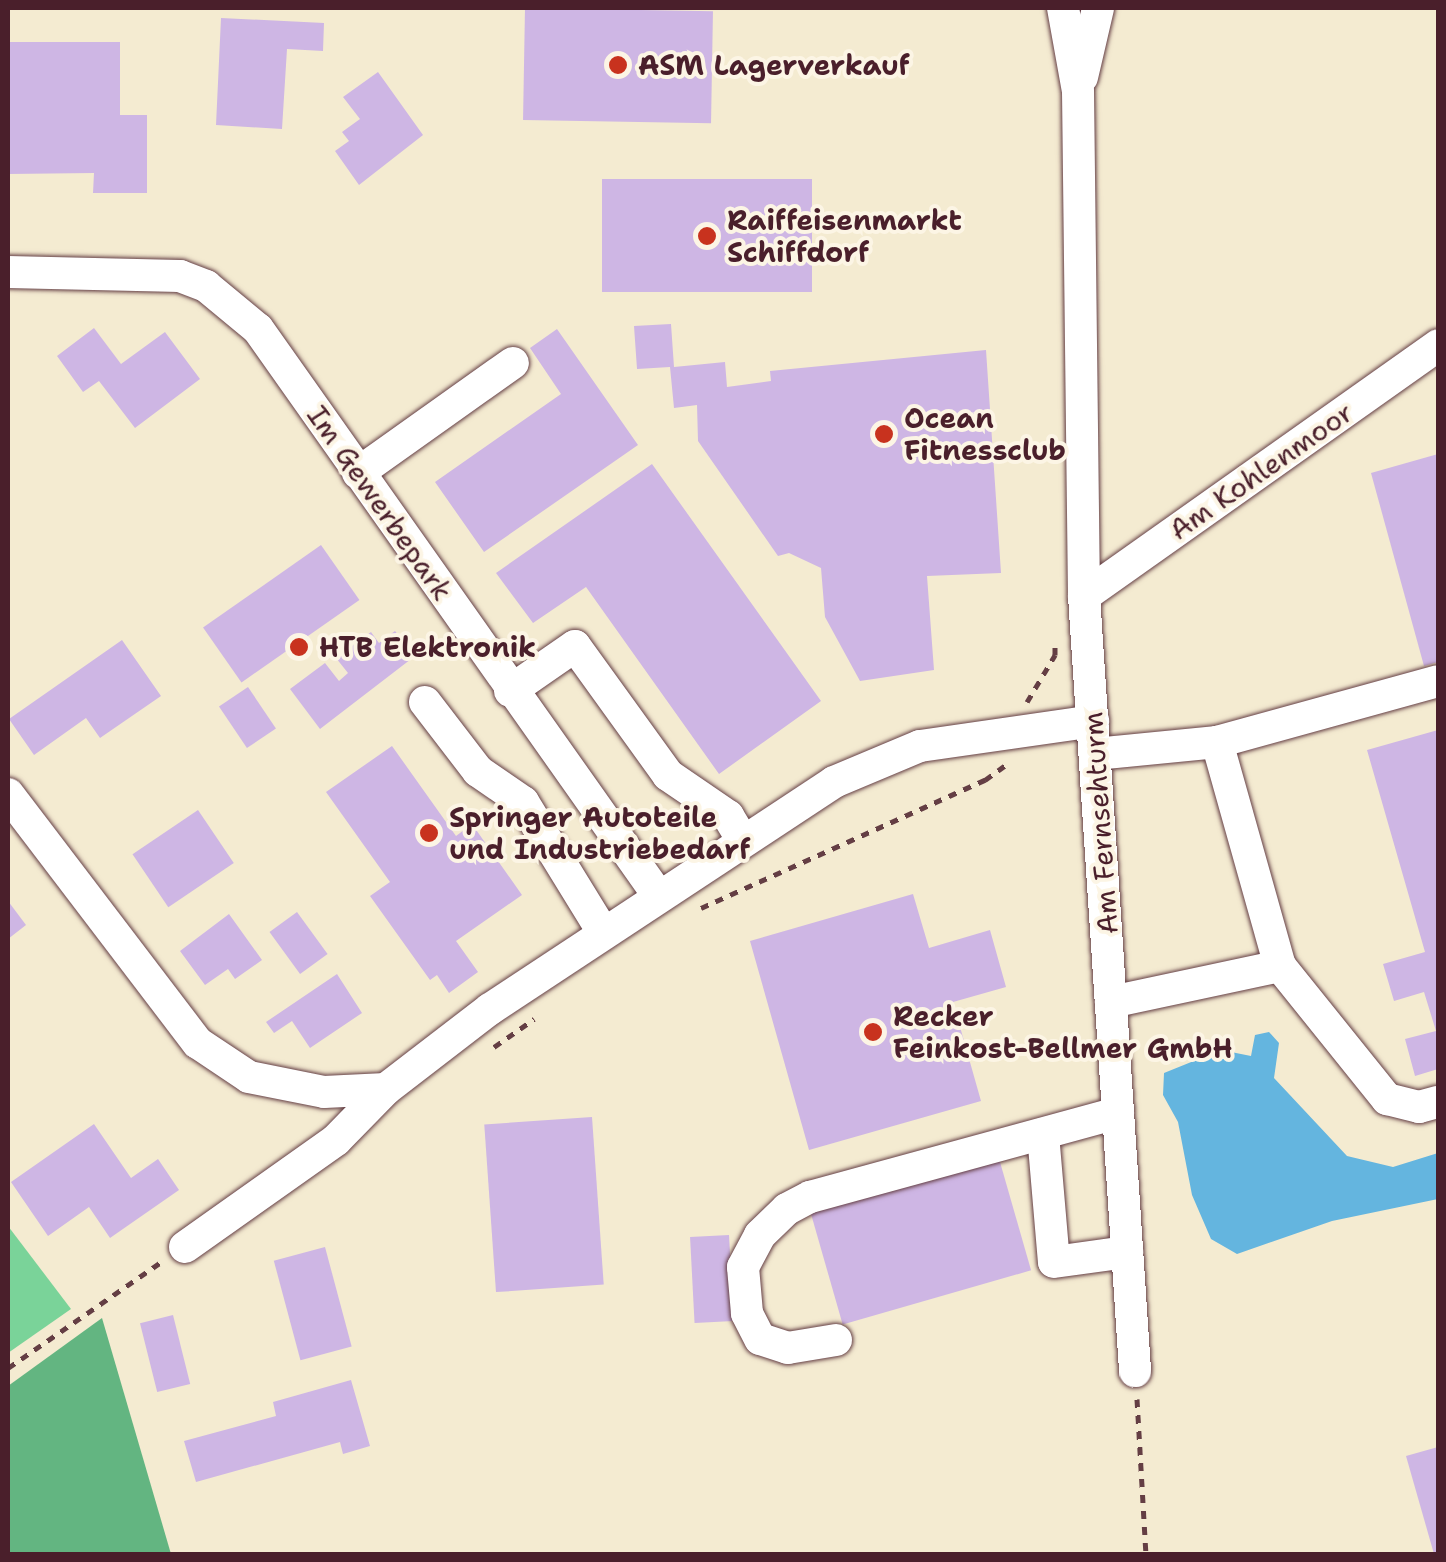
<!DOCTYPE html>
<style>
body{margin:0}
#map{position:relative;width:1446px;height:1562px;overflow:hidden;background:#f4ebd1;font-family:"Shantell Sans",sans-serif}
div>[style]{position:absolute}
.green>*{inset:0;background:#7ad399}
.forest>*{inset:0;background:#63b581}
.water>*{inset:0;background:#64b5df}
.building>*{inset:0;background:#ceb6e4;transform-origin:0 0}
.path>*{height:5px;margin-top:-2.5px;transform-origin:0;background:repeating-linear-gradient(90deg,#643e44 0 8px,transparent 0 16px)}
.roads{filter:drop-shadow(0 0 2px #643e44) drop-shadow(0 0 2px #643e44)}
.minor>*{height:32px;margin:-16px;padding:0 16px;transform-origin:16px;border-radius:16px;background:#fff}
.dots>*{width:28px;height:28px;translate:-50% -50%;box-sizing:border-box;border:5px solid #fcf5e5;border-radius:50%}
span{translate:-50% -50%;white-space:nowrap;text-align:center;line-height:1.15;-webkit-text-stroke:8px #fcf5e5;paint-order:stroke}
.poi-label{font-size:28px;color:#4a1f2b;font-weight:700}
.left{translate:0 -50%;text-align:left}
.street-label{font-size:28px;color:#4a1f2b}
.frame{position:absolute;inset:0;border:10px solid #4a1f2b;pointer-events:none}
</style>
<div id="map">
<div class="green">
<i style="clip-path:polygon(8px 1226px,71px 1309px,8px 1353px)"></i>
</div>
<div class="forest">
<i style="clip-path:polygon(102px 1318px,171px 1554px,8px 1554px,8px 1386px)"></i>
</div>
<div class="water">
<i style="clip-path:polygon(1269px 1032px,1279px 1043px,1274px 1078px,1347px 1156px,1393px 1167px,1438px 1153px,1438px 1199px,1332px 1221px,1237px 1254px,1211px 1239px,1192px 1195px,1178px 1122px,1163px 1095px,1164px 1073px,1221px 1050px,1251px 1056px,1255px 1035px)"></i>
</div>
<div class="building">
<i style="left:525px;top:8px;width:188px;height:112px;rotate:1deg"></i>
<i style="clip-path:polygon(221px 18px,324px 23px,323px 51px,287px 49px,282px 129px,216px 125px)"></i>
<i style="clip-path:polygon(8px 42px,120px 42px,120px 115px,147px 115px,147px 193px,93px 193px,94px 173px,8px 174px)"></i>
<i style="clip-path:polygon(378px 72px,423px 135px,359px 185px,335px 151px,349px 141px,342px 132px,360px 119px,343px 97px)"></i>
<i style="left:812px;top:179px;width:113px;height:210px;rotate:90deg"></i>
<i style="clip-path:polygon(671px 324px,674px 367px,725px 362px,727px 387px,771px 381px,770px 371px,986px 350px,1001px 573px,927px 576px,934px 670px,860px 681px,825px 617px,821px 568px,789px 553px,778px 556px,698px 441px,697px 405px,674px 408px,670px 367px,637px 369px,634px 326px)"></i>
<i style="clip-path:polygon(94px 328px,121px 364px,165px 332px,200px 379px,135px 428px,99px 381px,83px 392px,57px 356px)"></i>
<i style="clip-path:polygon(557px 329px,638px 445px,484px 552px,435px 482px,561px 394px,530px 348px)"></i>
<i style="clip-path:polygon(1438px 454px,1438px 662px,1424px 666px,1371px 473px)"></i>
<i style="clip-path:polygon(652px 464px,821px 701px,719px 774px,586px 587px,533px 623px,496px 573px)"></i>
<i style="left:321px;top:545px;width:67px;height:144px;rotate:55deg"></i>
<i style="clip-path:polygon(395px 631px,415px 656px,320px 729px,290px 689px,325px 663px,339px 681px,348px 673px,336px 658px,371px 632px,379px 643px)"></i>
<i style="clip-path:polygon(122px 640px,161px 696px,100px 738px,86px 718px,34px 755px,9px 719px)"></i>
<i style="left:248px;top:687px;width:50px;height:35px;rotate:56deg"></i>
<i style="clip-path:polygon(1438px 730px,1438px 1069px,1415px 1076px,1405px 1039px,1436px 1031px,1424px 992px,1394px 1001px,1383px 964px,1425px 952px,1367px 750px)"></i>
<i style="clip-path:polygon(392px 746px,456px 836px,472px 824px,522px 895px,456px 941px,478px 972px,449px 993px,437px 975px,430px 980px,370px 896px,390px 882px,326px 792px)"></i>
<i style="left:198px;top:810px;width:64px;height:79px;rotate:56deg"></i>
<i style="clip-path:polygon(913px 894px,929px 948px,990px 930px,1006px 987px,953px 1002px,981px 1101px,809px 1150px,750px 941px)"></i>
<i style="clip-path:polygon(8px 901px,26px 925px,8px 939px)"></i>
<i style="left:297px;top:912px;width:52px;height:34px;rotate:54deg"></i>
<i style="clip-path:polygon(229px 914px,262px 960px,235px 979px,228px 969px,205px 985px,180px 951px)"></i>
<i style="clip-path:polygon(337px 974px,362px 1013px,310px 1048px,292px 1021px,274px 1033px,266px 1022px)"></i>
<i style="left:592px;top:1117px;width:168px;height:108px;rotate:86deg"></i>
<i style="clip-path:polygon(94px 1124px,131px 1178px,158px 1159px,179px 1190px,110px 1238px,89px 1207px,48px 1236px,11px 1182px)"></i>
<i style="left:998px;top:1155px;width:120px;height:196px;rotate:74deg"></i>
<i style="left:729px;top:1235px;width:86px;height:39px;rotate:87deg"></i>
<i style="left:325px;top:1247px;width:103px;height:53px;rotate:75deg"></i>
<i style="left:173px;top:1315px;width:71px;height:34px;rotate:76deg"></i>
<i style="clip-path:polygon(351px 1380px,370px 1446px,343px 1454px,340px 1442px,196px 1482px,184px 1441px,276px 1416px,273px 1402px)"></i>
<i style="clip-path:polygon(1438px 1447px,1438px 1554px,1434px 1554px,1406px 1456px)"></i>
</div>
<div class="path">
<i style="left:1027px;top:702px;width:55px;rotate:-59.2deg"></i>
<i style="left:1055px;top:655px;width:14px;rotate:-90deg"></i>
<i style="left:701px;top:908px;width:312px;rotate:-24.3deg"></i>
<i style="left:985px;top:780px;width:27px;rotate:-36deg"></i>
<i style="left:494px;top:1047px;width:49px;rotate:-35deg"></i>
<i style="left:8px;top:1368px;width:186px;rotate:-34.7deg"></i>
<i style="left:1137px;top:1399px;width:155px;rotate:86.7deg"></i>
</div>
<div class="roads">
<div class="minor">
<i style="left:1063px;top:8px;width:84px;rotate:79.8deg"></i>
<i style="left:1078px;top:91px;width:505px;rotate:89.32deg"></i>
<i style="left:1084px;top:596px;width:777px;rotate:86.23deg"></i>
<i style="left:1082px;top:77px;width:71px;rotate:-76.9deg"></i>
<i style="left:8px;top:272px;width:172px;rotate:1.3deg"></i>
<i style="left:180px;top:276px;width:28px;rotate:21deg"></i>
<i style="left:206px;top:286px;width:67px;rotate:39.6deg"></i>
<i style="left:258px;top:329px;width:693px;rotate:54.75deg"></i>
<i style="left:358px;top:473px;width:190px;rotate:-35.4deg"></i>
<i style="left:1084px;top:596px;width:434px;rotate:-35.3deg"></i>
<i style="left:510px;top:691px;width:79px;rotate:-34.7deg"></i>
<i style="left:575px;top:646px;width:159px;rotate:54.2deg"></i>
<i style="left:668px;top:775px;width:73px;rotate:34.3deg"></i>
<i style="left:728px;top:816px;width:29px;rotate:59deg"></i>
<i style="left:425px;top:702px;width:87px;rotate:52.5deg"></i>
<i style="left:478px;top:771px;width:55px;rotate:34.6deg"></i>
<i style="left:523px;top:802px;width:153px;rotate:58.4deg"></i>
<i style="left:1217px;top:742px;width:233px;rotate:74.3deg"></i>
<i style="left:1095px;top:754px;width:123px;rotate:-5.6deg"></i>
<i style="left:1217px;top:742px;width:229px;rotate:-15.4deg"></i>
<i style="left:8px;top:794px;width:313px;rotate:52.7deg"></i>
<i style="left:198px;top:1043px;width:61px;rotate:33.7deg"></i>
<i style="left:249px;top:1077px;width:76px;rotate:11.3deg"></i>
<i style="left:324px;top:1092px;width:62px;rotate:-2.8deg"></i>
<i style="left:1111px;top:1002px;width:173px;rotate:-12deg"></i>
<i style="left:1280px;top:966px;width:171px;rotate:51.2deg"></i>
<i style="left:1387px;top:1099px;width:33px;rotate:14deg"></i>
<i style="left:1419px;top:1107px;width:20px;rotate:-15deg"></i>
<i style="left:1043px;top:1134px;width:128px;rotate:85.1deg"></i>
<i style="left:1054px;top:1262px;width:74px;rotate:-7.8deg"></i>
<i style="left:185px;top:1247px;width:185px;rotate:-35.3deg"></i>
<i style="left:336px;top:1140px;width:71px;rotate:-45.6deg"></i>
<i style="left:386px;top:1089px;width:131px;rotate:-37.6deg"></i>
<i style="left:490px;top:1009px;width:412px;rotate:-33.4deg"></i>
<i style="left:834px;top:782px;width:93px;rotate:-22.7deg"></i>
<i style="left:920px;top:746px;width:175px;rotate:-8.2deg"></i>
<i style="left:836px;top:1340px;width:49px;rotate:170.5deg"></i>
<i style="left:788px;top:1348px;width:29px;rotate:-162deg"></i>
<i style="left:760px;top:1339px;width:29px;rotate:-117deg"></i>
<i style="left:747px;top:1313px;width:46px;rotate:-95deg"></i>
<i style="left:743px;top:1267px;width:36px;rotate:-62deg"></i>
<i style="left:760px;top:1235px;width:37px;rotate:-44deg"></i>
<i style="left:787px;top:1209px;width:26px;rotate:-28deg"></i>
<i style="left:810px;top:1197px;width:319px;rotate:-15.3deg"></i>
</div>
</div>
<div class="dots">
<i style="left:618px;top:65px;background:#c8321e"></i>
<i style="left:707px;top:236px;background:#c8321e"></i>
<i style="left:884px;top:434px;background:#c8321e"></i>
<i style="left:299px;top:647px;background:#c8321e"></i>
<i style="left:429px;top:833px;background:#c8321e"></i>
<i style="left:873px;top:1032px;background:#c8321e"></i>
</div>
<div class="poi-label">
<span class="left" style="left:638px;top:65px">ASM Lagerverkauf</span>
<span class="left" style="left:727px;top:236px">Raiffeisenmarkt<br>Schiffdorf</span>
<span class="left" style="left:904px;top:434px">Ocean<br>Fitnessclub</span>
<span class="left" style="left:319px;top:647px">HTB Elektronik</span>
<span class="left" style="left:449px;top:833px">Springer Autoteile<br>und Industriebedarf</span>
<span class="left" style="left:893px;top:1032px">Recker<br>Feinkost-Bellmer GmbH</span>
</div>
<div class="street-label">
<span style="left:1261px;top:471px;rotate:-35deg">Am Kohlenmoor</span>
<span style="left:380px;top:503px;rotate:55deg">Im Gewerbepark</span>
<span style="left:1100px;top:823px;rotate:-94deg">Am Fernsehturm</span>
</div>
<div class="frame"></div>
</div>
